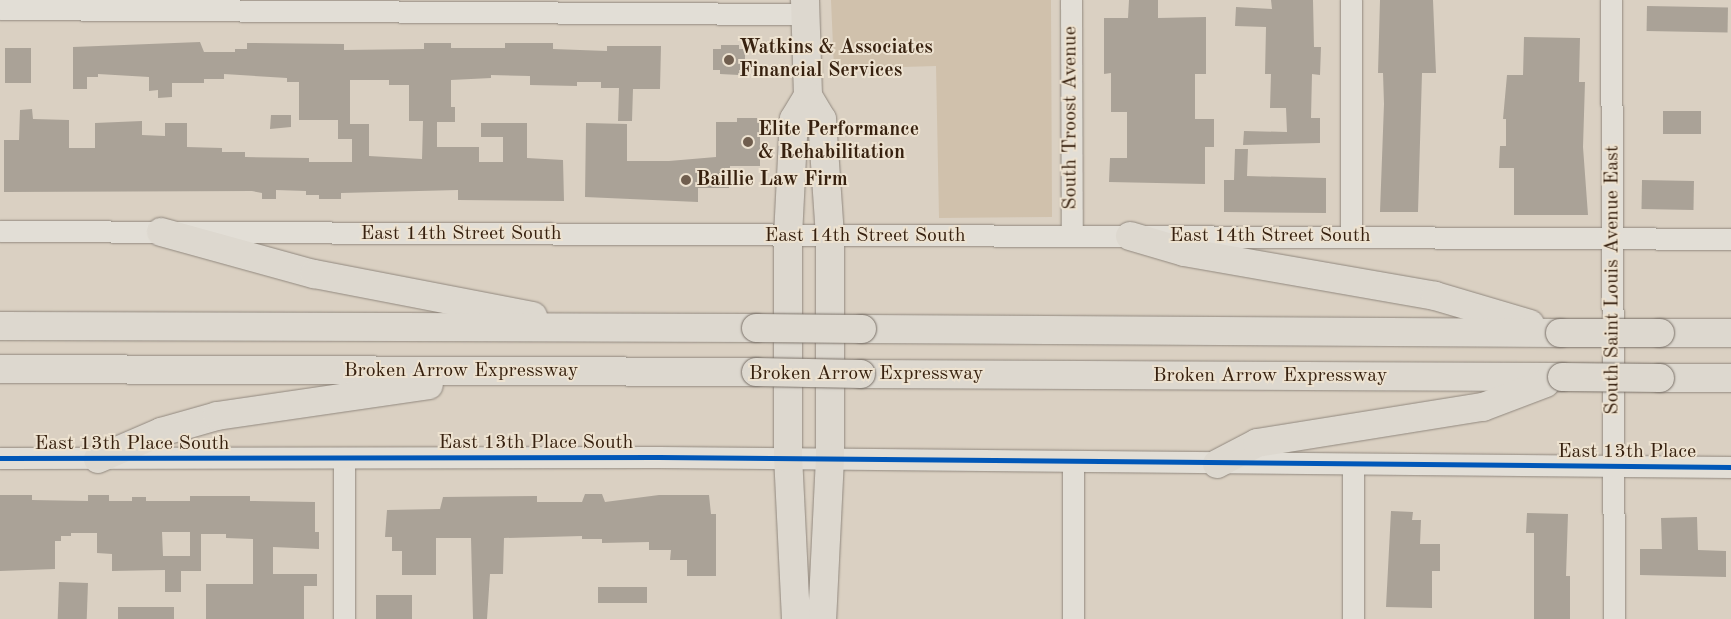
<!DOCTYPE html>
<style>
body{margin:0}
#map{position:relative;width:1731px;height:619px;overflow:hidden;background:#dad0c2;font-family:"Old Standard TT",serif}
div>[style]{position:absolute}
.green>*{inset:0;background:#d0c1ac}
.building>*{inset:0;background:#aaa297;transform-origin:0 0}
.roads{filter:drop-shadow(0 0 1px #91887e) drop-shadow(0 0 1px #91887e)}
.minor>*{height:21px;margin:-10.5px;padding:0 10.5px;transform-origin:10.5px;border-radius:10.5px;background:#e2ded6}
.major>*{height:28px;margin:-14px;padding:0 14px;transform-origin:14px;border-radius:14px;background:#ddd8cf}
.highway>*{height:28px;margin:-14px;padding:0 14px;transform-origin:14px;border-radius:14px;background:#ddd8cf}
.bridges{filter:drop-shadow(0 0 1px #797067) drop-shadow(0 0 1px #797067)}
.highway-bridge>*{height:28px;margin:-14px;padding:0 14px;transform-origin:14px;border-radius:14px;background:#ddd8cf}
.cycleway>*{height:5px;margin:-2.5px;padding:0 2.5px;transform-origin:2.5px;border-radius:2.5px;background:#0057b8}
.dots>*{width:14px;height:14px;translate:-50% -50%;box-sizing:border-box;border:2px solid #ede2d0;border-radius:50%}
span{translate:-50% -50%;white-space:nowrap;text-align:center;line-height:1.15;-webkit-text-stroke:4px #ede2d0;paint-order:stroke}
.poi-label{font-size:20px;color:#37210f;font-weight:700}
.left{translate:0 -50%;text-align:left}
.street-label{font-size:20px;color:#37210f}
</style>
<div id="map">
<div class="green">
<i style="clip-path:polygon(831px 0,1051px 0,1052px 217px,939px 218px,936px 66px,834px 69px)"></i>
</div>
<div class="building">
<i style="clip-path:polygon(1129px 0,1158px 0,1158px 18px,1206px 17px,1206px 74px,1195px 74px,1195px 119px,1214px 119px,1214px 147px,1205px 147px,1205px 184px,1109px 182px,1110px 158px,1127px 158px,1127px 112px,1111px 112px,1111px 73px,1104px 74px,1104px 18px,1128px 18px)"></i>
<i style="clip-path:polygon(1271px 0,1313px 0,1314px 47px,1321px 47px,1320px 75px,1312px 74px,1311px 118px,1320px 118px,1320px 143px,1243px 145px,1244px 131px,1287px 132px,1286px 108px,1270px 108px,1271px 74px,1265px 74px,1266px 27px,1235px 26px,1236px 7px,1272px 9px)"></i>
<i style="clip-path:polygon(1380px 0,1433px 0,1436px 73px,1422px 73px,1418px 212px,1380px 212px,1384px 104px,1383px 73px,1378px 73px)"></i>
<i style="left:1647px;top:6px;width:81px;height:25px;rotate:1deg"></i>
<i style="clip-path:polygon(1524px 37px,1580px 38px,1579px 82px,1585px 82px,1583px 147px,1588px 215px,1514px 215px,1514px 168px,1499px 168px,1500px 146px,1506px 146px,1506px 119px,1503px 119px,1507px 75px,1523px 75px)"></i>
<i style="clip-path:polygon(evenodd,200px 42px,204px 52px,235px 52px,235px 49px,247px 49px,247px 43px,344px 44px,344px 50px,424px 49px,424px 43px,451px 43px,451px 48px,505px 48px,505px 43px,553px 43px,553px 49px,607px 51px,607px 46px,661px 46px,660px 89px,633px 89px,632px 121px,618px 121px,619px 88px,601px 88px,601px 82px,577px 82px,577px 86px,530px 85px,530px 76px,491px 75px,491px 78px,451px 80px,451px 107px,455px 107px,455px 122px,437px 122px,437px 147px,479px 147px,479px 162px,503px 162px,503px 137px,481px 137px,481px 123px,527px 123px,527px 158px,563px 160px,564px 201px,458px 200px,458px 190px,341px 193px,341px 199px,319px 199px,319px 195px,306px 195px,306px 191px,276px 190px,276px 199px,262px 199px,262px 193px,252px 191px,4px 192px,4px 140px,19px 140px,20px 110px,32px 109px,33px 119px,69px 120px,69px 148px,95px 148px,95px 123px,142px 121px,142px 135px,165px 136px,165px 123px,187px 123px,187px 147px,222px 148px,222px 152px,245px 152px,245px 157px,309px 158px,309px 162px,352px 162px,352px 139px,338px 139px,338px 120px,299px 120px,299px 82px,287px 82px,287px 78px,224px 74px,224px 79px,204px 79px,204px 83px,172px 83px,172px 97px,158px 98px,158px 90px,149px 91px,149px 77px,98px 74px,98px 77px,87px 77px,87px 89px,73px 89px,73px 47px,200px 42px,350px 80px,389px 80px,389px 85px,409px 85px,409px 121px,423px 121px,422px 159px,369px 156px,369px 124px,350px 124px,350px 80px)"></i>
<i style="clip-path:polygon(721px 45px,739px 45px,739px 49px,745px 49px,745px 70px,739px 70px,739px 75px,720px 74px,720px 70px,713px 70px,713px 49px,721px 49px)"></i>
<i style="left:31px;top:48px;width:35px;height:26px;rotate:90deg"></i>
<i style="left:1663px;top:111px;width:38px;height:23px"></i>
<i style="clip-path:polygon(271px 115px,291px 115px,291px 127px,270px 129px)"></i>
<i style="clip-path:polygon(737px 118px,760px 118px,760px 166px,730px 166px,729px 188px,698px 188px,698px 202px,585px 197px,586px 123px,627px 124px,627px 161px,669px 161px,716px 157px,716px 122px,737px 122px)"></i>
<i style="clip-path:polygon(1235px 149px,1248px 149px,1247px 176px,1326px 178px,1326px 213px,1224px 212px,1224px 180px,1234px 180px)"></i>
<i style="left:1642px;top:180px;width:52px;height:29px;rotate:1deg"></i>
<i style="clip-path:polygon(585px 494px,602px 494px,605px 502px,659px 495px,709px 495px,711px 514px,716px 514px,716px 576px,687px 576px,687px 560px,670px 560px,671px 550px,649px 550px,649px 542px,602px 543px,602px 539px,582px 539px,582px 536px,504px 538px,503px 574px,490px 574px,487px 619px,473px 619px,471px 538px,436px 538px,436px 575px,402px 575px,402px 551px,392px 551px,392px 537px,385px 537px,387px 510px,440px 509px,443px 497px,537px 496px,537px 502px,582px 502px)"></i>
<i style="clip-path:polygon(evenodd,0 495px,32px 495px,32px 500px,88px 501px,88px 495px,109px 495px,109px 501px,132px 501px,132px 497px,146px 497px,146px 501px,190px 501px,190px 496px,250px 496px,250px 501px,315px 502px,315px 532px,319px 532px,319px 549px,273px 547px,273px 574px,317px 574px,317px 586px,304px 586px,304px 619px,206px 619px,206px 584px,253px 584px,253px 539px,226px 538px,226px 534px,201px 534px,201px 571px,181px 571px,181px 592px,165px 592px,165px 570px,112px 571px,112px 554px,97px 553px,97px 533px,71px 533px,71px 536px,61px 536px,61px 541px,55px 541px,55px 569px,0 571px,0 495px,162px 532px,190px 532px,190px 556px,163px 556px,162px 532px)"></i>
<i style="clip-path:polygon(1391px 511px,1413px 512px,1412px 520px,1421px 520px,1420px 544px,1440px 544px,1440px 571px,1432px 571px,1432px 608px,1386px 607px)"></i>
<i style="clip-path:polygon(1527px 513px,1568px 514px,1566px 576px,1570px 576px,1570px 619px,1534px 619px,1534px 533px,1526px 533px)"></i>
<i style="clip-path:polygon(1697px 517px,1698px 550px,1726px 551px,1726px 577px,1640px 575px,1640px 549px,1662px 549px,1661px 518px)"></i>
<i style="left:59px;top:582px;width:29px;height:37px;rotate:2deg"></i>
<i style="left:598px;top:587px;width:49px;height:16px"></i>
<i style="left:376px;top:595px;width:36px;height:24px"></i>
<i style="left:118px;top:607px;width:56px;height:12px"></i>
</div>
<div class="roads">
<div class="minor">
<i style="left:1071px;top:0;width:236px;rotate:89.8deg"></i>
<i style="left:1611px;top:0;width:619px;rotate:89.72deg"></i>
<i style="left:0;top:9px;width:806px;rotate:0.36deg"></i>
<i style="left:0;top:231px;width:1731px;rotate:0.26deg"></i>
<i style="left:1351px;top:236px;width:236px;rotate:-90deg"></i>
<i style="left:0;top:458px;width:659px;rotate:-0.09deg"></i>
<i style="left:659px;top:457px;width:1072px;rotate:0.53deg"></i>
<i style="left:344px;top:459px;width:160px;rotate:90deg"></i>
<i style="left:1073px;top:463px;width:156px;rotate:90deg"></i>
<i style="left:1353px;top:619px;width:153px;rotate:-90deg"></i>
</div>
<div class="major">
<i style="left:805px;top:0;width:96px;rotate:88.2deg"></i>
<i style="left:808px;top:96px;width:27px;rotate:59deg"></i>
<i style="left:822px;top:119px;width:118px;rotate:86.1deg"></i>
<i style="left:830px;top:237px;width:221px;rotate:90deg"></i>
<i style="left:830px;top:458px;width:161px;rotate:92.8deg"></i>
<i style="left:796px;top:619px;width:161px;rotate:-92.8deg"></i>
<i style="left:788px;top:458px;width:222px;rotate:-90deg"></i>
<i style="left:788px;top:236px;width:117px;rotate:-87.1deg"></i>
<i style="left:794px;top:119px;width:27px;rotate:-59deg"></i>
</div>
<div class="highway">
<i style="left:161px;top:232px;width:159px;rotate:15.4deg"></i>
<i style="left:314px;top:274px;width:223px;rotate:10.9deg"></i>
<i style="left:1130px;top:236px;width:56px;rotate:16.5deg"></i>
<i style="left:1184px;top:252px;width:255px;rotate:9.9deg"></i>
<i style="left:1435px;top:296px;width:99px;rotate:16.4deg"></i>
<i style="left:0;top:326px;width:756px;rotate:0.15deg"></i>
<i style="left:862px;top:329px;width:698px;rotate:0.33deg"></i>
<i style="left:1660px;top:333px;width:71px"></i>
<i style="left:0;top:369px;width:756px;rotate:0.23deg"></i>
<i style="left:861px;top:374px;width:701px;rotate:0.25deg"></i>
<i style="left:1660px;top:378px;width:71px"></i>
<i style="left:98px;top:459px;width:69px;rotate:-23.2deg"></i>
<i style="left:161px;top:432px;width:58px;rotate:-15.9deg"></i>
<i style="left:217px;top:416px;width:214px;rotate:-8.3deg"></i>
<i style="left:1217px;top:464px;width:45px;rotate:-27.7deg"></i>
<i style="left:1257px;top:443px;width:229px;rotate:-9.1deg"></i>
<i style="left:1483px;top:407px;width:67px;rotate:-20.9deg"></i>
</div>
</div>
<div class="bridges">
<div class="highway-bridge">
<i style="left:756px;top:328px;width:106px;rotate:0.5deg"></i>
<i style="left:1560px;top:333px;width:100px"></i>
<i style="left:756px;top:372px;width:105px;rotate:1.1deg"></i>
<i style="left:1562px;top:377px;width:98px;rotate:0.6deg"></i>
</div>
</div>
<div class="cycleway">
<i style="left:0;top:458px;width:659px;rotate:-0.09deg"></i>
<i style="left:659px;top:457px;width:1072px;rotate:0.53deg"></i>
</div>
<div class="dots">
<i style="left:729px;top:60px;background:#705e4e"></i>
<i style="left:748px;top:142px;background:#705e4e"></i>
<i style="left:686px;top:180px;background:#705e4e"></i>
</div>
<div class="poi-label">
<span class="left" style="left:739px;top:60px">Watkins &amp; Associates<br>Financial Services</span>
<span class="left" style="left:758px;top:142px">Elite Performance<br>&amp; Rehabilitation</span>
<span class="left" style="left:696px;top:180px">Baillie Law Firm</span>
</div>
<div class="street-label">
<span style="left:1071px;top:118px;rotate:-90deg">South Troost Avenue</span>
<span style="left:461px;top:234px">East 14th Street South</span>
<span style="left:865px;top:236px">East 14th Street South</span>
<span style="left:1270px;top:236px">East 14th Street South</span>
<span style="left:1613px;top:280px;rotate:-90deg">South Saint Louis Avenue East</span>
<span style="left:461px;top:371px">Broken Arrow Expressway</span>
<span style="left:866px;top:374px">Broken Arrow Expressway</span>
<span style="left:1270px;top:376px">Broken Arrow Expressway</span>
<span style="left:536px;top:443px">East 13th Place South</span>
<span style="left:132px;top:444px">East 13th Place South</span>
<span style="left:1627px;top:452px">East 13th Place</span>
</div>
</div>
